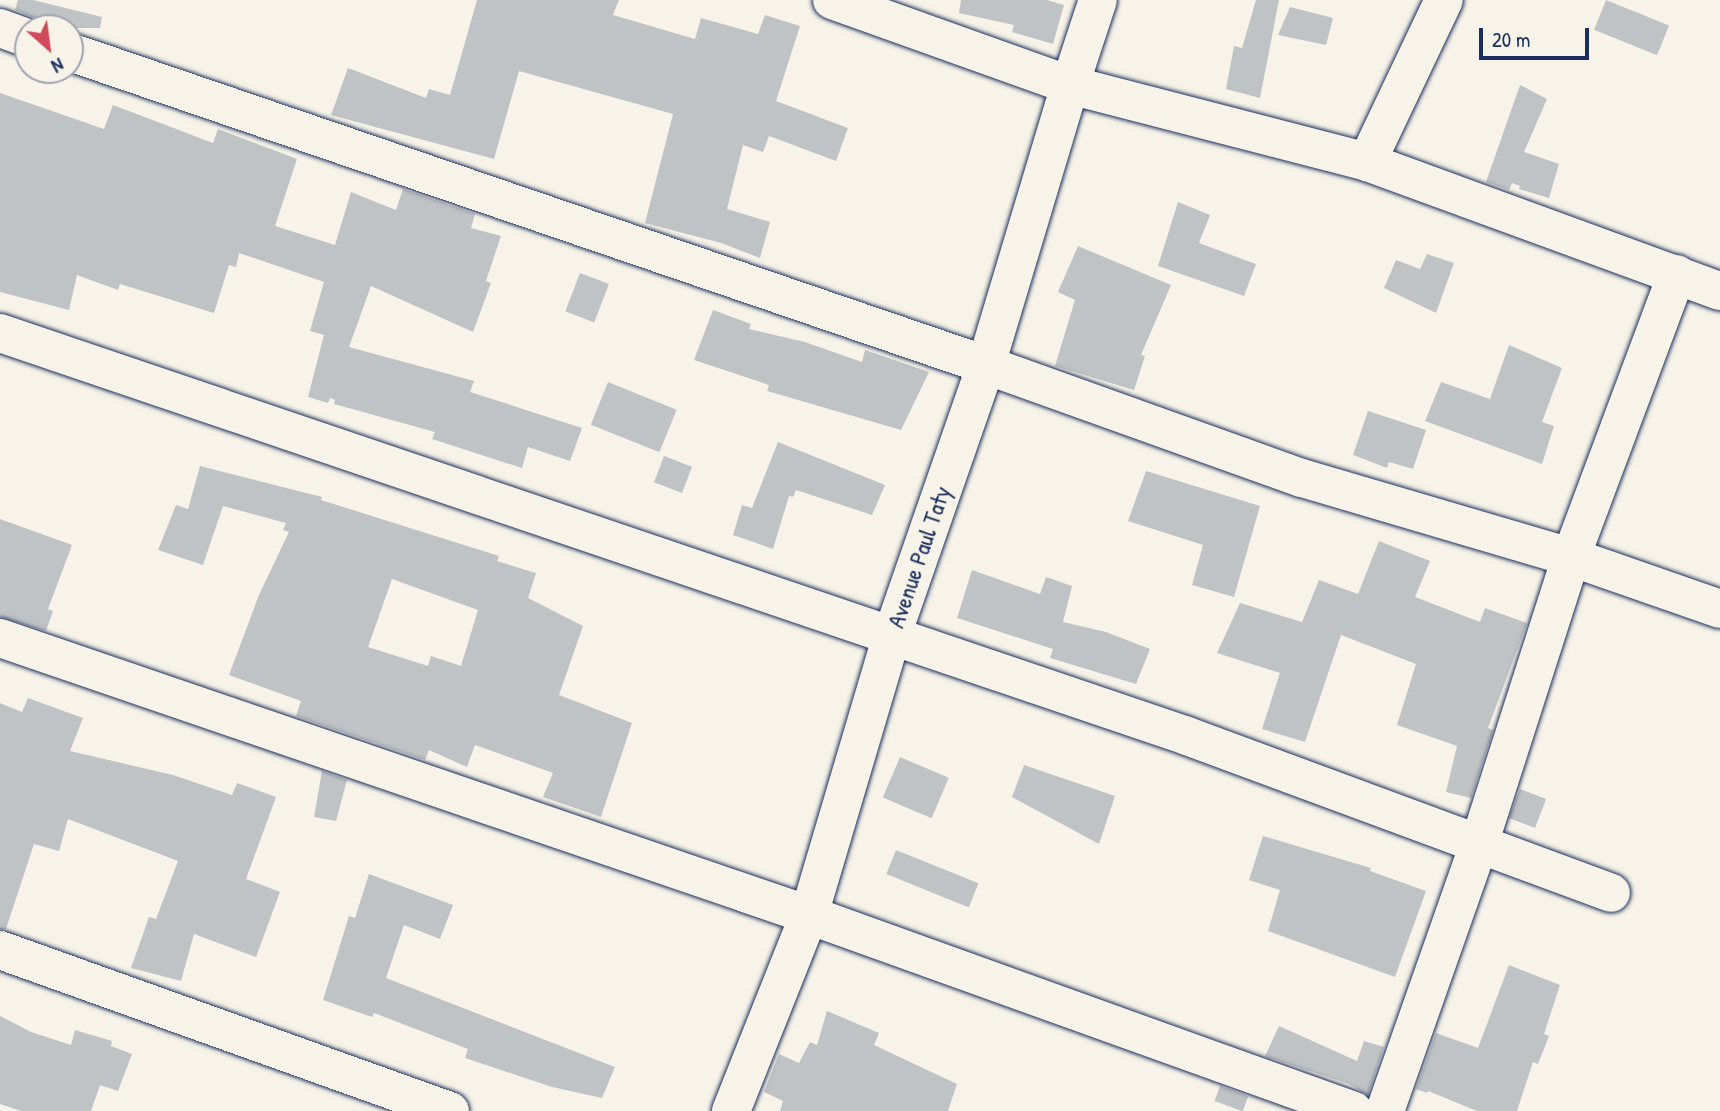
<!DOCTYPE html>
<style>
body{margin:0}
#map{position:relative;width:1720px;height:1111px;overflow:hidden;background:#f7f3e8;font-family:"Patrick Hand",sans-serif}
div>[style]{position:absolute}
.building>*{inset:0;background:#c0c3c5;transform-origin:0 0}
.roads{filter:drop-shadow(0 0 2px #1b2f5e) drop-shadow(0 0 2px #1b2f5e)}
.street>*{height:38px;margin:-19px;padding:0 19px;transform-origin:19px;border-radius:19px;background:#f7f3e8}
span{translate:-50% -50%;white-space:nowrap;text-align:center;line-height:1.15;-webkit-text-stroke:5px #f7f3e8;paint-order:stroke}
.street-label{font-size:24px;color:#1b2f5e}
.north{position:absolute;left:14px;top:14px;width:70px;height:70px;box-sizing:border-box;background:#f7f3e8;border:2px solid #9fa5b1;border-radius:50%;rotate:152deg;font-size:19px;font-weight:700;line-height:28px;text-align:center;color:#1b2f5e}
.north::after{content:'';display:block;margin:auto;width:24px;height:32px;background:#d1495b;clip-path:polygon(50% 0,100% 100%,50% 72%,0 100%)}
.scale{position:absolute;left:1479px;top:28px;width:110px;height:32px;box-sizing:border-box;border:4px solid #1b2f5e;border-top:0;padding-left:9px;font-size:21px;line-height:24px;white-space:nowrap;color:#1b2f5e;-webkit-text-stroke:5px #f7f3e8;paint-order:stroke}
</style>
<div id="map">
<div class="building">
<i style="clip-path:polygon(18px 0,33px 0,102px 17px,100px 28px,47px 28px,36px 18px,15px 10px)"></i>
<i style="clip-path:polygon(477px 0,619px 0,613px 15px,695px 39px,701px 18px,758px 34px,765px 15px,800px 26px,776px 101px,848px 128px,836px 161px,769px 136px,763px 152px,743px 145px,727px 209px,770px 222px,760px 258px,721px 243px,645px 223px,673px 114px,519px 71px,494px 159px,331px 115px,348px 68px,426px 98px,429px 89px,450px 95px)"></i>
<i style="clip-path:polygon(961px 0,1047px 0,1064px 5px,1053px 44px,1012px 32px,1014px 25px,959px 13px)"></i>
<i style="clip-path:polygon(1256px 0,1279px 0,1260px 98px,1226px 89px,1234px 46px,1242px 48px)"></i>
<i style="left:1606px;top:0;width:68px;height:32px;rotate:22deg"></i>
<i style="clip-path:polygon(1290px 7px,1333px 18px,1326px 45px,1278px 35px)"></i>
<i style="clip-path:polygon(1520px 85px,1547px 99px,1524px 152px,1559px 164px,1549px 198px,1519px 189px,1520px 186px,1512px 183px,1509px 190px,1486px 182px)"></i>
<i style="clip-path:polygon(0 93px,104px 129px,113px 105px,213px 143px,218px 129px,297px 159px,275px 226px,335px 245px,351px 192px,396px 210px,403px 189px,475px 214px,471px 228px,501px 236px,486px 281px,491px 283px,473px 332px,371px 286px,349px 347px,474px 381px,470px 392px,582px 428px,570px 461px,528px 447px,522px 468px,432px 439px,435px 432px,334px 404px,335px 400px,330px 398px,328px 403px,308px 397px,324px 335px,310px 331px,324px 282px,239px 253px,236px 267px,229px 265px,214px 313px,120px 284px,118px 290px,77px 275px,69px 310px,0 292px)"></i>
<i style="clip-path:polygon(1178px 202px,1210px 215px,1199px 243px,1256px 264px,1244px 296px,1158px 266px)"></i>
<i style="clip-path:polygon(1078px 246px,1171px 285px,1141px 355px,1145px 356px,1134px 390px,1055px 366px,1075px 300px,1058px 292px)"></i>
<i style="clip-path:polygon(1427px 254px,1454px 263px,1436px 313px,1384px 288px,1396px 260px,1420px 269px)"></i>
<i style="left:580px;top:273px;width:31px;height:41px;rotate:21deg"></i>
<i style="clip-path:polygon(713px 310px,751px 324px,749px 329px,805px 342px,862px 362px,865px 350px,929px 372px,901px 430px,767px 391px,769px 385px,694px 360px)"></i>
<i style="clip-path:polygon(1509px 345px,1562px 368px,1542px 422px,1554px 426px,1542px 464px,1425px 421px,1441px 382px,1490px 399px)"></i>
<i style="left:608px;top:382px;width:74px;height:46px;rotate:22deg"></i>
<i style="clip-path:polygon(1368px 411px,1426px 430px,1413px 469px,1389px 462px,1387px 468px,1353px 455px)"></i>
<i style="clip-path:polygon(778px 442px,885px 485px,872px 515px,796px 490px,793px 497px,789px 496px,773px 549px,733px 535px,742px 505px,752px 508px)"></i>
<i style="left:664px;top:456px;width:30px;height:28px;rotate:21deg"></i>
<i style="clip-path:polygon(evenodd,200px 466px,322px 497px,321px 500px,499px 556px,497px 561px,536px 573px,528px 598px,583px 626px,559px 695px,632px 723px,601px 817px,543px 797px,553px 773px,475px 745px,467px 767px,429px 750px,425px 760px,296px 716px,301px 701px,229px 675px,259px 595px,289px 532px,283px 530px,286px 523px,223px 506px,203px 565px,158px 550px,176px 505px,188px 509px,200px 466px,392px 579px,478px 610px,461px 666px,431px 656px,428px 666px,368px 647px,392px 579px)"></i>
<i style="clip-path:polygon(1146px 471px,1260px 506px,1234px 597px,1192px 585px,1203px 545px,1128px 521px)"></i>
<i style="clip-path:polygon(0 519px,72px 545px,48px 609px,53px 611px,46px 631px,0 617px)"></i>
<i style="clip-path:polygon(1379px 541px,1430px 561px,1415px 597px,1480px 622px,1485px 608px,1527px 623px,1488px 728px,1493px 730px,1471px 798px,1446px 792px,1457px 746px,1397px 725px,1416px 664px,1341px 635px,1305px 742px,1262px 729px,1280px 673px,1217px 653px,1240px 603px,1302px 622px,1319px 580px,1358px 594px)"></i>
<i style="clip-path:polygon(972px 570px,1040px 594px,1046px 577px,1072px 586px,1063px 622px,1106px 632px,1150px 649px,1136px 684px,1050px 658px,1053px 649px,957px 618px)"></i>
<i style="clip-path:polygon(28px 698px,83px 718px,70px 751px,173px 775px,232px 795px,237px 783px,276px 797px,246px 879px,280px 892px,256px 957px,194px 934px,181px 981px,131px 968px,149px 917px,156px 919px,178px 861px,68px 819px,59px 851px,34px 844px,6px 929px,0 929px,0 703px,22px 712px)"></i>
<i style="left:900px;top:757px;width:53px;height:44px;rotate:23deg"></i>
<i style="clip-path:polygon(1024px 765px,1115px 796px,1099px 844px,1012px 797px)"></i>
<i style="clip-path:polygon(322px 771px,347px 780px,336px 821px,314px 817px)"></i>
<i style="left:1520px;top:789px;width:28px;height:31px;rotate:21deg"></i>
<i style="clip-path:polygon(1263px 836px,1371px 868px,1370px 871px,1426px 891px,1395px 977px,1268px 931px,1280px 890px,1249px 880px)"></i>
<i style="left:896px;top:850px;width:89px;height:26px;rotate:22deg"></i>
<i style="clip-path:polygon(369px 874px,453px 905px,440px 939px,404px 925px,386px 978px,615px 1067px,602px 1098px,552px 1087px,465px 1058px,468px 1049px,374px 1013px,372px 1017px,323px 1000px,349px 916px,355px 918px)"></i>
<i style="clip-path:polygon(1509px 965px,1560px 985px,1544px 1034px,1549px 1036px,1538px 1064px,1533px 1062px,1517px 1111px,1477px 1111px,1428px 1091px,1427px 1093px,1416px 1089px,1436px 1033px,1478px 1048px)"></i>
<i style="clip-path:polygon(827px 1011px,879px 1033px,874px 1045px,957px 1084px,948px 1111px,780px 1111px,783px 1101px,764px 1092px,779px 1054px,799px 1063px,810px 1042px,817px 1045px)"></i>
<i style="clip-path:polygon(0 1016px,31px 1032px,71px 1045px,75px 1030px,112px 1041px,111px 1046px,132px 1054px,118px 1091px,100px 1085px,91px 1111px,21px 1111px,0 1104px)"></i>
<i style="clip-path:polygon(1279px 1026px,1357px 1061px,1364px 1041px,1384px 1047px,1368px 1095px,1349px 1084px,1265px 1056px)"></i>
<i style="left:1220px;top:1086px;width:30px;height:16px;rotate:20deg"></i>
</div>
<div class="roads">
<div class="street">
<i style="left:832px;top:0;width:253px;rotate:19.7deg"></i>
<i style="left:1070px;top:85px;width:307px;rotate:14.5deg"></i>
<i style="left:1367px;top:162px;width:376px;rotate:20.1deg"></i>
<i style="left:0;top:28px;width:30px;rotate:20deg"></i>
<i style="left:70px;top:52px;width:968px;rotate:18.87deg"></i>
<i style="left:986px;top:365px;width:336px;rotate:19.7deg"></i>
<i style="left:1302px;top:478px;width:280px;rotate:16.4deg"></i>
<i style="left:1571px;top:557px;width:158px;rotate:19.2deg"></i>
<i style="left:1367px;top:162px;width:179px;rotate:-64.6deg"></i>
<i style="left:0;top:333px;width:1254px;rotate:18.75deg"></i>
<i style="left:1187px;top:736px;width:452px;rotate:20.3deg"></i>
<i style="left:0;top:638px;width:855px;rotate:18.9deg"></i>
<i style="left:809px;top:915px;width:579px;rotate:19.78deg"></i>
<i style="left:0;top:950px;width:478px;rotate:19.7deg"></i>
<i style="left:731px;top:1111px;width:211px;rotate:-68.3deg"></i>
<i style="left:809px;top:915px;width:292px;rotate:-73.5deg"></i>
<i style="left:892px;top:635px;width:286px;rotate:-70.8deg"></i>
<i style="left:986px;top:365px;width:292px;rotate:-73.3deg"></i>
<i style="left:1070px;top:85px;width:89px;rotate:-71.8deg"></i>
<i style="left:1385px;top:1111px;width:283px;rotate:-70.6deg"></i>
<i style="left:1479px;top:844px;width:301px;rotate:-72.2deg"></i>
<i style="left:1571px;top:557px;width:302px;rotate:-69.5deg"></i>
</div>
</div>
<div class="street-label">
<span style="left:919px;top:557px;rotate:-71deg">Avenue Paul Taty</span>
</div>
<div class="north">N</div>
<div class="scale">20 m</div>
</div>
